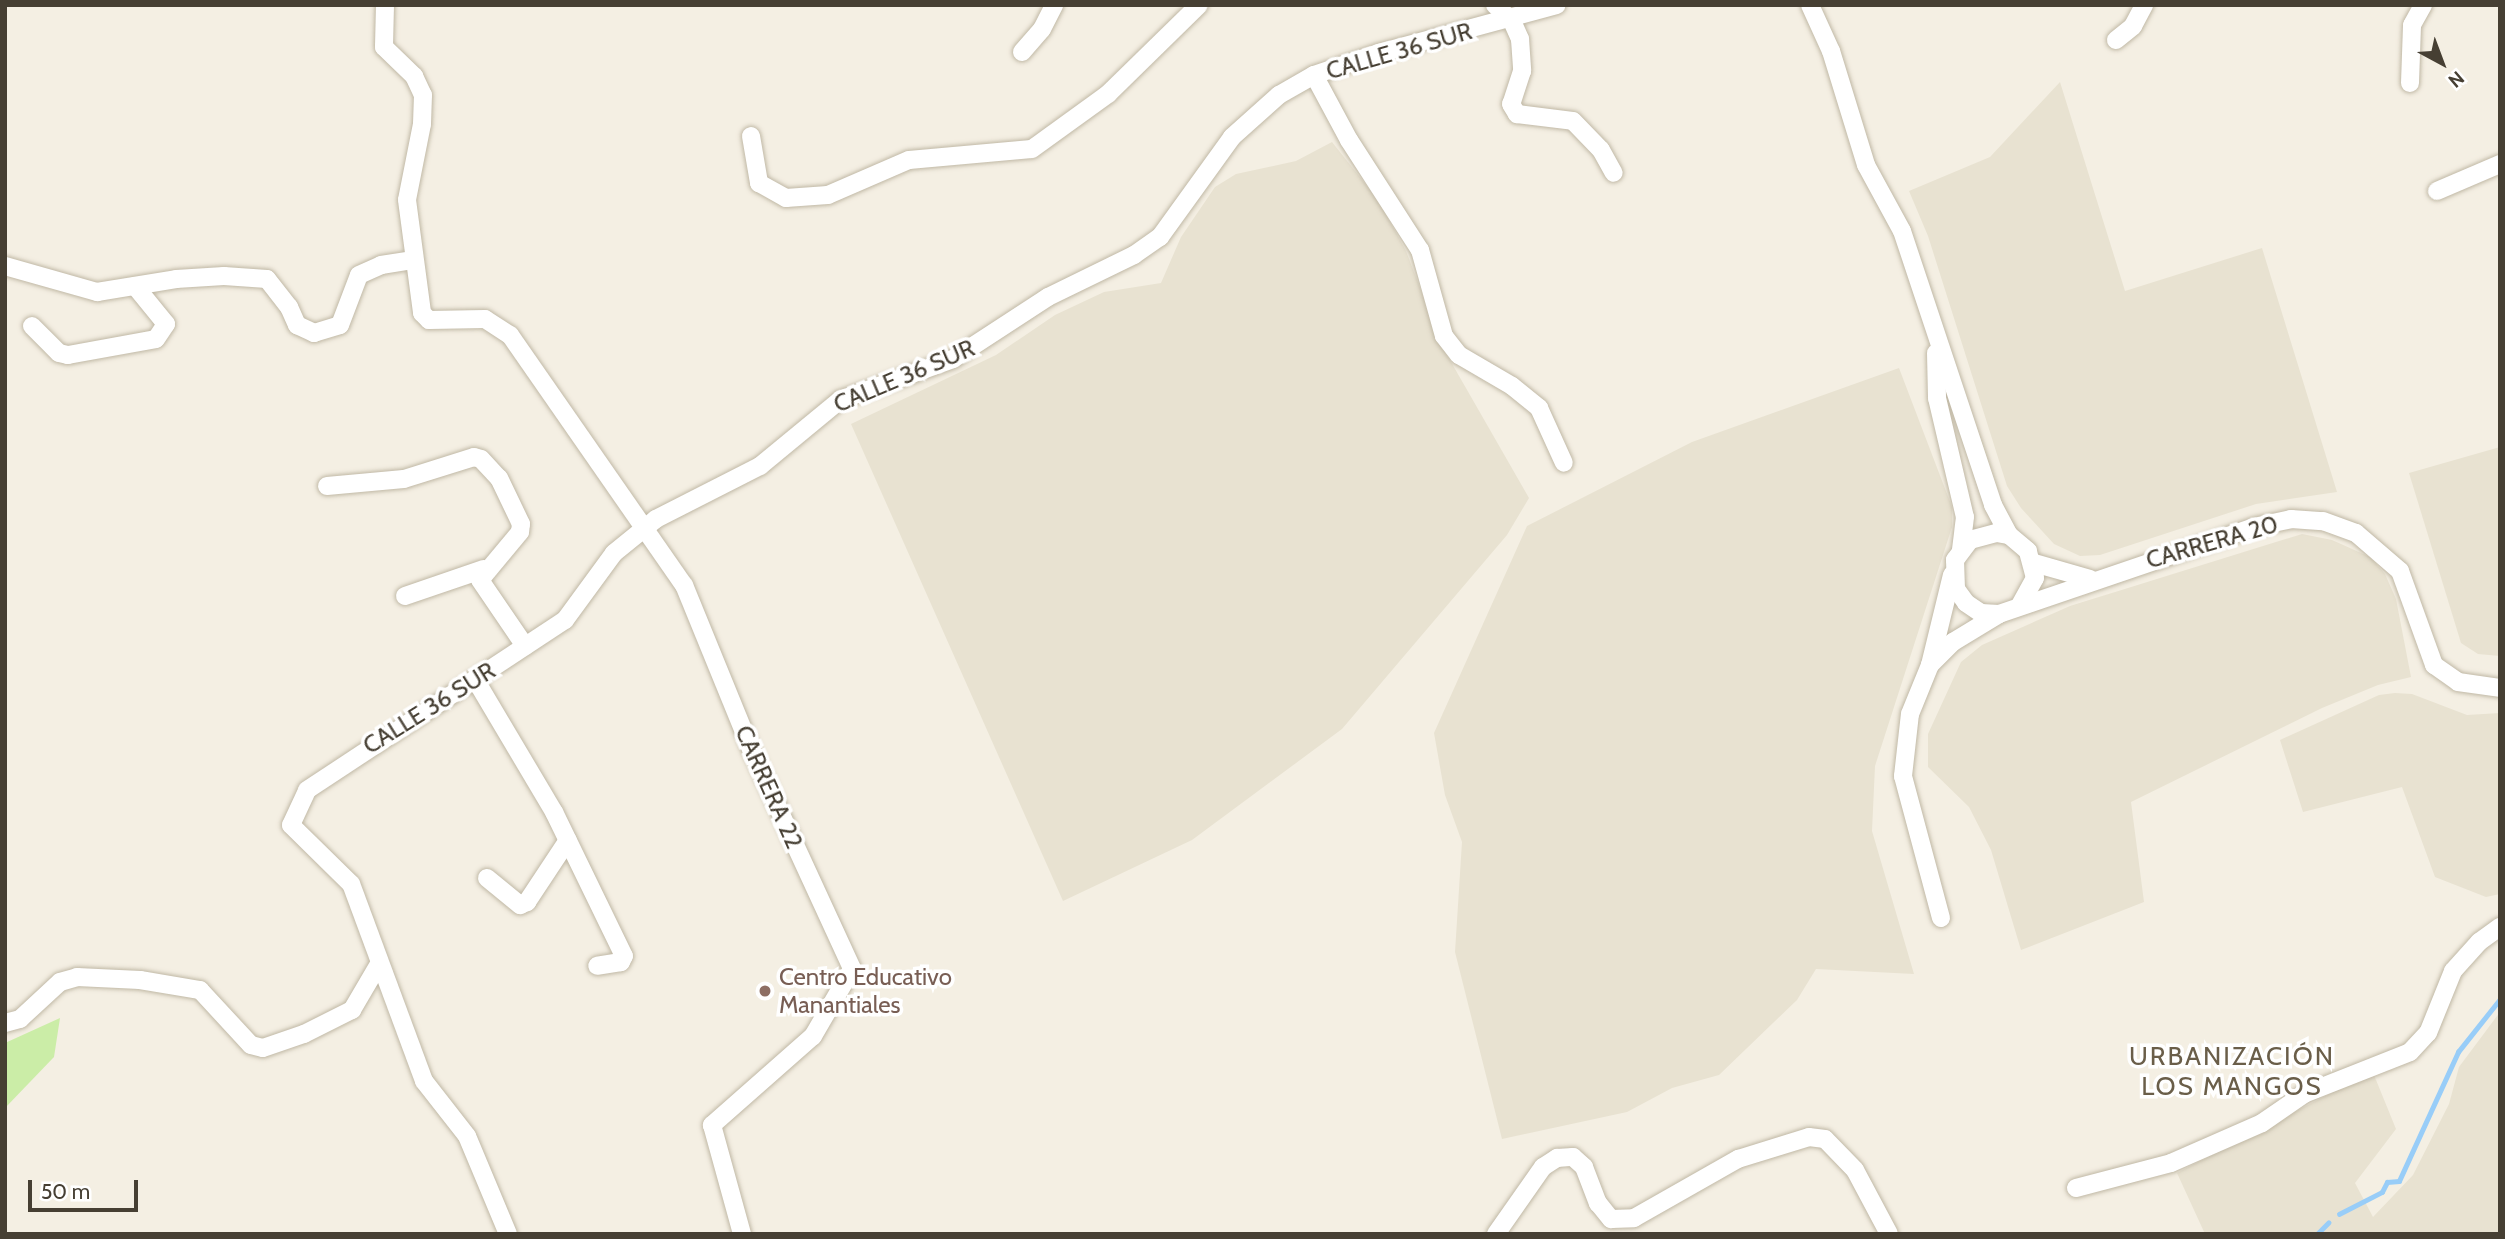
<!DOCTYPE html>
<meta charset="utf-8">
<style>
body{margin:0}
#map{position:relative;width:2505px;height:1239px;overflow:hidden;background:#f4efe3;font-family:Cabin,sans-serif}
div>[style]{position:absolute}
.residential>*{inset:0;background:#e8e2d1}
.green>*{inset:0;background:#cbeda7}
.stream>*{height:4.5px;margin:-2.25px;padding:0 2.25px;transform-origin:2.25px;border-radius:2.25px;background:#98cdf8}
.roads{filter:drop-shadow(0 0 2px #c0b8a5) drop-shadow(0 0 2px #c0b8a5)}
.street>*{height:18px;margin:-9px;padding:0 9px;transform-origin:9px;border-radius:9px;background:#fff}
.dots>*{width:19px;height:19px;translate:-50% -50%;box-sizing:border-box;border:4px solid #fff;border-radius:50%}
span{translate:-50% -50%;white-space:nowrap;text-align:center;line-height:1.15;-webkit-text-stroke:7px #fff;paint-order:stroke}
.street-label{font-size:24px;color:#463f33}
.education-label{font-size:24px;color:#785e54}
.left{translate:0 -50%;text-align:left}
.neighbourhood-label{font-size:26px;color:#6a5e49;letter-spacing:2px}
.frame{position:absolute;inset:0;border:7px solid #463f33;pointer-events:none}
.north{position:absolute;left:2407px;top:28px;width:70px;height:70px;-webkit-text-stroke:5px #fff;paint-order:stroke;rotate:139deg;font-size:19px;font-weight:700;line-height:28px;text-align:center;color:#463f33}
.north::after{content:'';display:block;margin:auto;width:24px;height:32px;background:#463f33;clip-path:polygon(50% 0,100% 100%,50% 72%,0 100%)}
.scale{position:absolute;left:28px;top:1180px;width:110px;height:32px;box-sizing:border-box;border:4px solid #463f33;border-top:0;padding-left:9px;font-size:21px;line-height:24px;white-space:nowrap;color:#463f33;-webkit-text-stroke:5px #fff;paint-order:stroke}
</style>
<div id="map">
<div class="residential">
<i style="clip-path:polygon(2060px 82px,2125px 291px,2262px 248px,2337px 492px,2256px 504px,2100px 555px,2080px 556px,2054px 544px,2021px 508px,2007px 486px,1928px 236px,1909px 191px,1990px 157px)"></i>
<i style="clip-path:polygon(1332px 142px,1378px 200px,1406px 251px,1443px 348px,1529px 498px,1507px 535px,1342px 729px,1192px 840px,1063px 901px,851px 424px,996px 355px,1055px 315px,1104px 292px,1161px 283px,1181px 237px,1215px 187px,1236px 174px,1296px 161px)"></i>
<i style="clip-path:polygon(1899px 368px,1952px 507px,1952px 527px,1875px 766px,1872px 831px,1914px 974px,1816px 969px,1797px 1000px,1719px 1075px,1672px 1088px,1627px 1112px,1502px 1139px,1455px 952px,1462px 842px,1445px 795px,1434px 733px,1527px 526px,1692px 442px)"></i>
<i style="clip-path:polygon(2500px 447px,2500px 656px,2478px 654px,2461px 643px,2409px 473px)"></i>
<i style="clip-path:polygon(2302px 534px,2332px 540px,2370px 557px,2385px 574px,2396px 599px,2411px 677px,2378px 685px,2322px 708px,2131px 802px,2144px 902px,2021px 950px,1991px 850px,1969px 807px,1928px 767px,1928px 734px,1961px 662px,1982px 645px,2070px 606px)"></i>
<i style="clip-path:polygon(2395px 693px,2412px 694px,2467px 715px,2500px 713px,2500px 894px,2486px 897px,2435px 877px,2402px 787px,2303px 812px,2280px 740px,2379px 695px)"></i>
<i style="clip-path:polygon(2500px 1012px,2500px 1234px,2205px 1234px,2177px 1173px,2358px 1079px,2374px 1075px,2396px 1129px,2355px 1183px,2373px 1217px,2413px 1175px,2449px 1104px,2459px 1067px)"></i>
</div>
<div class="green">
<i style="clip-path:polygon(60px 1018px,54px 1057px,5px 1108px,5px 1043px)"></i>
</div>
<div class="stream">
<i style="left:2339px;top:1214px;width:48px;rotate:-27.1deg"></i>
<i style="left:2382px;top:1192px;width:11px;rotate:-63deg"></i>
<i style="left:2387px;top:1182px;width:12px;rotate:-5deg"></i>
<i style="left:2399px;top:1181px;width:142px;rotate:-65.4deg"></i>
<i style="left:2458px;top:1052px;width:68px;rotate:-51.6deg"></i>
<i style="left:2317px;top:1234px;width:16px;rotate:-45deg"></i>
</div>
<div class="roads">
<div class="street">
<i style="left:385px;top:5px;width:42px;rotate:91.4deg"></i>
<i style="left:384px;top:47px;width:42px;rotate:44deg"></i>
<i style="left:414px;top:76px;width:21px;rotate:65deg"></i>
<i style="left:423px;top:95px;width:29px;rotate:92deg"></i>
<i style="left:422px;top:124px;width:77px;rotate:101.2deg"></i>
<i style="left:407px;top:200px;width:114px;rotate:82.4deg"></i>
<i style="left:422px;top:313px;width:10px;rotate:45deg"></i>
<i style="left:429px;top:320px;width:56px;rotate:-1deg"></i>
<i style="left:485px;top:319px;width:30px;rotate:33deg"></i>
<i style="left:510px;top:335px;width:305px;rotate:55.2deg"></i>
<i style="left:684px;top:585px;width:177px;rotate:67.8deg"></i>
<i style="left:751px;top:749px;width:242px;rotate:65.3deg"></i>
<i style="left:852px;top:969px;width:78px;rotate:120.2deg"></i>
<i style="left:813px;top:1036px;width:135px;rotate:138.6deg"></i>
<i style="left:712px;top:1125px;width:113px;rotate:74.6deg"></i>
<i style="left:1495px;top:5px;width:23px;rotate:43deg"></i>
<i style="left:1512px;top:21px;width:20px;rotate:66deg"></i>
<i style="left:1520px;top:39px;width:32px;rotate:86deg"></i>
<i style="left:1522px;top:71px;width:35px;rotate:108deg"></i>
<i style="left:1511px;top:104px;width:12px;rotate:59deg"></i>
<i style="left:1517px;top:114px;width:56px;rotate:7.1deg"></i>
<i style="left:1573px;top:121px;width:40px;rotate:46deg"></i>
<i style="left:1601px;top:150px;width:26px;rotate:61deg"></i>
<i style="left:1810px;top:5px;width:51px;rotate:65.5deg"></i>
<i style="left:1831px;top:51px;width:119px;rotate:72.9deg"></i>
<i style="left:1866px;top:165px;width:75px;rotate:61.4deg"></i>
<i style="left:1902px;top:231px;width:289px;rotate:71.6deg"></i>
<i style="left:1993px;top:505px;width:34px;rotate:62deg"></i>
<i style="left:2116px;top:40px;width:22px;rotate:-39deg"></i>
<i style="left:2133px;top:26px;width:24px;rotate:-62deg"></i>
<i style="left:1022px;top:52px;width:30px;rotate:-49deg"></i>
<i style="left:1042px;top:29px;width:27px;rotate:-63deg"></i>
<i style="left:1314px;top:75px;width:74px;rotate:61.7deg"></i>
<i style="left:1349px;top:140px;width:131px;rotate:57.2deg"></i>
<i style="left:1420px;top:250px;width:89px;rotate:74.4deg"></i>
<i style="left:1444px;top:336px;width:24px;rotate:52deg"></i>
<i style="left:1459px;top:355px;width:61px;rotate:30.3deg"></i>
<i style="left:1512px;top:386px;width:35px;rotate:39deg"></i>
<i style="left:1539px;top:408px;width:60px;rotate:65.6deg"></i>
<i style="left:2410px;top:83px;width:58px;rotate:-88deg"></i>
<i style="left:2412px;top:25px;width:23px;rotate:-61deg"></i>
<i style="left:751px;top:136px;width:48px;rotate:80.3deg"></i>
<i style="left:759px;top:183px;width:31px;rotate:29deg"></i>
<i style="left:786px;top:198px;width:42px;rotate:-4.1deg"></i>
<i style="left:828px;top:195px;width:88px;rotate:-23.4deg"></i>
<i style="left:909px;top:160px;width:123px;rotate:-5.1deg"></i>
<i style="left:1032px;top:149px;width:94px;rotate:-35.9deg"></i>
<i style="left:1108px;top:94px;width:127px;rotate:-44.4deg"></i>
<i style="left:2437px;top:191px;width:69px;rotate:-23.2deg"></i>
<i style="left:5px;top:266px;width:96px;rotate:15.8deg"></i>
<i style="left:97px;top:292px;width:80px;rotate:-9.3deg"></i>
<i style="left:176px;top:279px;width:48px;rotate:-3.6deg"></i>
<i style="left:224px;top:276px;width:43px;rotate:4deg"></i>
<i style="left:267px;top:279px;width:36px;rotate:52deg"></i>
<i style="left:289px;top:307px;width:20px;rotate:66deg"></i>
<i style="left:297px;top:325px;width:19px;rotate:25deg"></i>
<i style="left:314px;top:333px;width:27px;rotate:-17deg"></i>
<i style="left:340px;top:325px;width:53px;rotate:-69.2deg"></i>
<i style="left:359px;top:275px;width:24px;rotate:-24deg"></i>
<i style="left:381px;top:265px;width:33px;rotate:-9deg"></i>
<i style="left:32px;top:326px;width:38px;rotate:45deg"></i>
<i style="left:59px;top:353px;width:9px;rotate:13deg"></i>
<i style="left:68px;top:355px;width:89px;rotate:-10.3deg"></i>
<i style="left:156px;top:339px;width:18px;rotate:-56deg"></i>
<i style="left:166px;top:324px;width:49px;rotate:-129.2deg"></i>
<i style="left:1936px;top:353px;width:45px;rotate:88.7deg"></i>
<i style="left:1937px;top:398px;width:122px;rotate:76.8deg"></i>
<i style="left:1965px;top:517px;width:33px;rotate:97deg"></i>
<i style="left:327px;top:486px;width:77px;rotate:-5.2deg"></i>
<i style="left:404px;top:479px;width:73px;rotate:-17.4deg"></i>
<i style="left:474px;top:457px;width:7px;rotate:16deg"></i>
<i style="left:481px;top:459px;width:26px;rotate:47deg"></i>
<i style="left:499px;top:478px;width:51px;rotate:64.4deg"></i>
<i style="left:521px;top:524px;width:8px;rotate:97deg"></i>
<i style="left:520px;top:532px;width:62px;rotate:129.8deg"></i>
<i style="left:480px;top:580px;width:80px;rotate:55.7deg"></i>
<i style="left:2034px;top:563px;width:58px;rotate:15.9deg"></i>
<i style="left:405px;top:596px;width:83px;rotate:-18.9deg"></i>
<i style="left:2020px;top:605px;width:31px;rotate:-61deg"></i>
<i style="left:2035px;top:578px;width:28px;rotate:-105deg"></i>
<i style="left:2028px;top:551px;width:25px;rotate:-140deg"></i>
<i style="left:2009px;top:535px;width:13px;rotate:-171deg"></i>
<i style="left:1996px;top:533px;width:27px;rotate:165deg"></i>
<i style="left:1970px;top:540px;width:25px;rotate:127deg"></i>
<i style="left:1955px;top:560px;width:29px;rotate:88deg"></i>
<i style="left:1956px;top:589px;width:17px;rotate:54deg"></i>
<i style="left:1966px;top:603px;width:18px;rotate:34deg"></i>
<i style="left:1981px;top:613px;width:18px;rotate:3deg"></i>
<i style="left:1999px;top:614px;width:269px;rotate:-18.8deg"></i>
<i style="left:2254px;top:527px;width:38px;rotate:-12deg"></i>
<i style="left:2291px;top:519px;width:32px;rotate:4deg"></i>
<i style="left:2323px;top:521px;width:35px;rotate:20deg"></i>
<i style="left:2356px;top:533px;width:58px;rotate:40.8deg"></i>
<i style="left:2400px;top:571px;width:100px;rotate:70.1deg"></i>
<i style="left:2434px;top:665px;width:29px;rotate:35deg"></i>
<i style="left:2458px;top:682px;width:42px;rotate:8.1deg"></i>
<i style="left:1930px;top:665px;width:33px;rotate:-45deg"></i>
<i style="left:1953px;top:642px;width:54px;rotate:-31.3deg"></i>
<i style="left:475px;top:679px;width:155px;rotate:59.3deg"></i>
<i style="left:554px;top:812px;width:160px;rotate:64.1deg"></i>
<i style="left:624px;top:956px;width:7px;rotate:117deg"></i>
<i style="left:621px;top:962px;width:24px;rotate:171deg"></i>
<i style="left:487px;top:878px;width:43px;rotate:39.3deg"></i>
<i style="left:520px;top:905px;width:8px;rotate:-23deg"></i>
<i style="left:527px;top:902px;width:74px;rotate:-56.5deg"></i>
<i style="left:1941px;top:918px;width:147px;rotate:-105deg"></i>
<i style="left:1903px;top:776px;width:62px;rotate:-83.6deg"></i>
<i style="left:1910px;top:714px;width:53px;rotate:-67.8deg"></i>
<i style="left:1930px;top:665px;width:93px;rotate:-76.3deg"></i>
<i style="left:5px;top:1023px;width:16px;rotate:-15deg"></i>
<i style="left:20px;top:1019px;width:54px;rotate:-42.8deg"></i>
<i style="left:60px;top:982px;width:18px;rotate:-16deg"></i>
<i style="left:77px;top:977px;width:63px;rotate:2.7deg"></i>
<i style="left:140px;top:980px;width:61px;rotate:9.5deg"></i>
<i style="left:200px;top:990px;width:75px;rotate:47.2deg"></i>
<i style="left:251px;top:1045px;width:12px;rotate:14deg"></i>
<i style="left:263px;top:1048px;width:43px;rotate:-18.9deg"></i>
<i style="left:304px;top:1034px;width:54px;rotate:-26.6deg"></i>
<i style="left:352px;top:1010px;width:53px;rotate:-59.6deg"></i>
<i style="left:2076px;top:1188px;width:98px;rotate:-14.7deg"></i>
<i style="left:2171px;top:1163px;width:99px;rotate:-23.7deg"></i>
<i style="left:2262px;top:1123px;width:51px;rotate:-34.6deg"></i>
<i style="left:2304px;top:1094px;width:114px;rotate:-21.6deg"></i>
<i style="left:2410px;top:1052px;width:26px;rotate:-47deg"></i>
<i style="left:2428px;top:1033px;width:67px;rotate:-68deg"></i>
<i style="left:2453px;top:971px;width:39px;rotate:-48deg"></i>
<i style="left:2479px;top:942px;width:26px;rotate:-36deg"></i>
<i style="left:508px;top:1234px;width:106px;rotate:-112.7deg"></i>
<i style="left:467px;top:1136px;width:70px;rotate:-128deg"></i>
<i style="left:424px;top:1081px;width:210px;rotate:-110.3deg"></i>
<i style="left:351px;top:884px;width:84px;rotate:-135.5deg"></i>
<i style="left:291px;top:825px;width:38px;rotate:-65deg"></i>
<i style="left:307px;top:790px;width:309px;rotate:-33.4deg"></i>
<i style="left:565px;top:620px;width:83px;rotate:-53.8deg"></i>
<i style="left:614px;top:553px;width:54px;rotate:-39deg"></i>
<i style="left:656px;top:519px;width:117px;rotate:-27deg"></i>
<i style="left:760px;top:466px;width:104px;rotate:-39.5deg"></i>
<i style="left:840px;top:400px;width:120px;rotate:-19.9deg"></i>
<i style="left:953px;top:359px;width:113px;rotate:-33.1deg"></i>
<i style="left:1048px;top:297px;width:96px;rotate:-26deg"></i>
<i style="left:1134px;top:255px;width:32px;rotate:-35deg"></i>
<i style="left:1160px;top:237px;width:123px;rotate:-54.2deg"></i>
<i style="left:1232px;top:137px;width:63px;rotate:-41.8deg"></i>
<i style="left:1279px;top:95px;width:40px;rotate:-29.7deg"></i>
<i style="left:1314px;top:75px;width:69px;rotate:-18.7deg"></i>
<i style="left:1379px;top:53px;width:184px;rotate:-15.1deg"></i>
<i style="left:1496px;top:1234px;width:82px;rotate:-55deg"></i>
<i style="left:1543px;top:1167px;width:17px;rotate:-33deg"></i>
<i style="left:1557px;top:1158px;width:16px;rotate:-4deg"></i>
<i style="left:1573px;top:1157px;width:15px;rotate:42deg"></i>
<i style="left:1584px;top:1167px;width:39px;rotate:69deg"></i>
<i style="left:1598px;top:1203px;width:21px;rotate:51deg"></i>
<i style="left:1611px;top:1219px;width:23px;rotate:-2deg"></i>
<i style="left:1634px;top:1218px;width:120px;rotate:-29.6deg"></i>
<i style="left:1738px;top:1159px;width:74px;rotate:-17.2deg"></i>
<i style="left:1809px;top:1137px;width:16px;rotate:7deg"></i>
<i style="left:1825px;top:1139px;width:43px;rotate:45.9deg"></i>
<i style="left:1855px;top:1170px;width:72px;rotate:62deg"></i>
</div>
</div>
<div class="dots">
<i style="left:765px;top:991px;background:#8d6e63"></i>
</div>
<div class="street-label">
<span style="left:1399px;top:51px;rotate:-16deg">CALLE 36 SUR</span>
<span style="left:904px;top:376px;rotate:-23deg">CALLE 36 SUR</span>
<span style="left:2212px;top:542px;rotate:-16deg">CARRERA 20</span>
<span style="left:429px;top:708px;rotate:-32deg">CALLE 36 SUR</span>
<span style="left:769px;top:787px;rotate:66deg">CARRERA 22</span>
</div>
<div class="education-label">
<span class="left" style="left:779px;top:991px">Centro Educativo<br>Manantiales</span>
</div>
<div class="neighbourhood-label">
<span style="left:2232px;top:1072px">URBANIZACIÓN<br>LOS MANGOS</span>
</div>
<div class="frame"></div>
<div class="north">N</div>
<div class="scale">50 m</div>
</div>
